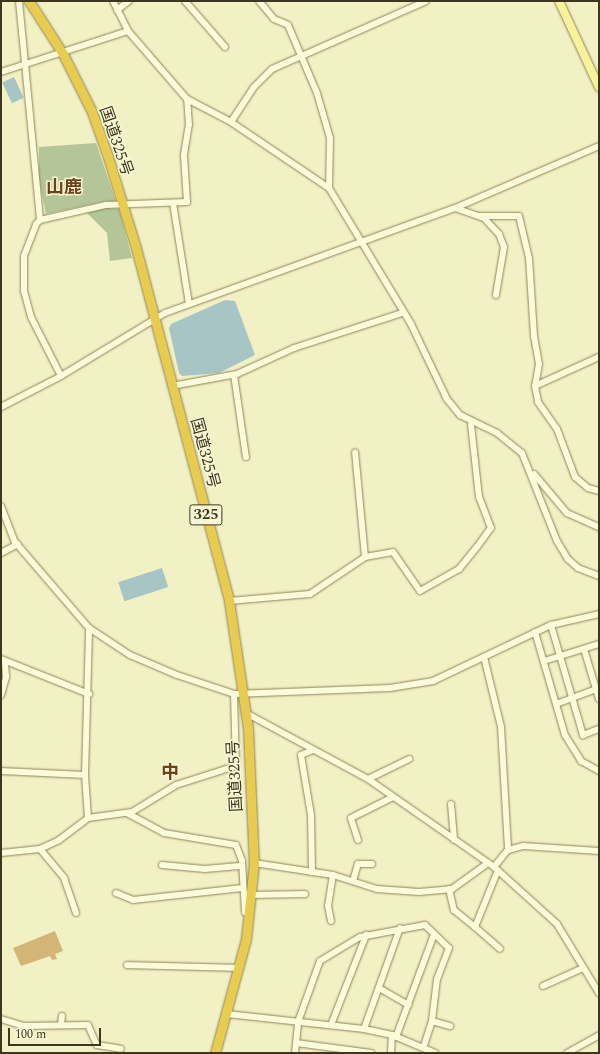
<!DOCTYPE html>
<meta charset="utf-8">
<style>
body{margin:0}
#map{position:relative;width:600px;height:1054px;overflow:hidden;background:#f2f0c5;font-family:Spectral,"Noto Sans JP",serif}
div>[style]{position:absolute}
.cemetery>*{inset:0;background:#b4c697}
.water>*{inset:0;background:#a7c5c4;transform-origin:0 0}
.building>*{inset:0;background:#d3b578}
.roads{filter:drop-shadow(0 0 1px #8f8459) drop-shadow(0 0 1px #8f8459)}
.minor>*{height:6px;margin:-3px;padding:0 3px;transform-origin:3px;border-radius:3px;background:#fbfad9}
.major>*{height:8px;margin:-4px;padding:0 4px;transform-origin:4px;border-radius:4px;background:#f7f29b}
.highway>*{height:9px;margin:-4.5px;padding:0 4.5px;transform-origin:4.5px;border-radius:4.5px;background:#e7cc50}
span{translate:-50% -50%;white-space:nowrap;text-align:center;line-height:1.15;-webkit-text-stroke:3px #f8f7d5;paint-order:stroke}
.shield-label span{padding:1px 3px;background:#f8f7d5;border:1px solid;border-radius:3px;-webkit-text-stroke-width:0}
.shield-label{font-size:15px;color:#3e361e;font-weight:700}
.street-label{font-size:16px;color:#3e361e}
.quarter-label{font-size:18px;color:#6e411a;font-weight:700}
.frame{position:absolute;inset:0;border:2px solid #3e361e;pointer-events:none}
.scale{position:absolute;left:8px;top:1028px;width:93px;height:18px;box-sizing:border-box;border:2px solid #3e361e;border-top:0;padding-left:5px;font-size:12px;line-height:14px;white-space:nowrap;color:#3e361e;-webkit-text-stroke:3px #f8f7d5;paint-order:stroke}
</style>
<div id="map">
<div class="cemetery">
<i style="clip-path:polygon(96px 143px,116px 202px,106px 201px,46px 214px,39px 180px,39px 147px)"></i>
<i style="clip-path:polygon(106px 208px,119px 209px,132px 258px,110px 261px,107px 233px,86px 212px)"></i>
</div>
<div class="water">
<i style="left:14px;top:77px;width:23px;height:13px;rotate:65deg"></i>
<i style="clip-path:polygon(225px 300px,235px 301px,255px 355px,219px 373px,182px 376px,179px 373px,169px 328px,171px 324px)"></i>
<i style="left:162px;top:568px;width:20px;height:46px;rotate:72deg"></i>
</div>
<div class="building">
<i style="clip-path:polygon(55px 931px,63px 951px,55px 954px,57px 959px,52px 960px,50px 956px,21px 966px,13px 948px)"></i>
</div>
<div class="roads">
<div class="minor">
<i style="left:19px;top:1px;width:220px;rotate:84.5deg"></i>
<i style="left:113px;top:1px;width:34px;rotate:63deg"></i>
<i style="left:128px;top:31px;width:90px;rotate:49.1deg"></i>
<i style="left:187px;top:99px;width:50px;rotate:27.6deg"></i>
<i style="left:231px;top:122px;width:118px;rotate:34deg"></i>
<i style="left:329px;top:188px;width:159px;rotate:58.9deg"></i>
<i style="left:411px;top:324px;width:83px;rotate:64.4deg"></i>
<i style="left:447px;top:399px;width:21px;rotate:51deg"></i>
<i style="left:460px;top:415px;width:41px;rotate:25.9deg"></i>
<i style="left:497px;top:433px;width:32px;rotate:39deg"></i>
<i style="left:522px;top:453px;width:95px;rotate:68.3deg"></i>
<i style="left:557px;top:541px;width:21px;rotate:59deg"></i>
<i style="left:568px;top:559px;width:13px;rotate:42deg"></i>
<i style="left:578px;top:568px;width:22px;rotate:21deg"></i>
<i style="left:185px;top:1px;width:61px;rotate:49deg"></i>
<i style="left:259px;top:1px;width:23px;rotate:50deg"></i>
<i style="left:274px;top:19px;width:15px;rotate:23deg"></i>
<i style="left:288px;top:25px;width:74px;rotate:66.9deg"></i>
<i style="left:317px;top:93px;width:47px;rotate:73.9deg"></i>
<i style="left:330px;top:138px;width:50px;rotate:91.1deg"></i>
<i style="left:117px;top:10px;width:15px;rotate:-37deg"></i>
<i style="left:1px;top:72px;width:133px;rotate:-17.9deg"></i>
<i style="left:231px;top:122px;width:42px;rotate:-56.7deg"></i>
<i style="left:254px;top:87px;width:25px;rotate:-45deg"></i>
<i style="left:272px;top:69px;width:168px;rotate:-23.8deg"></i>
<i style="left:173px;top:203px;width:102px;rotate:81deg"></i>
<i style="left:455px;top:208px;width:31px;rotate:19deg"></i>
<i style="left:484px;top:218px;width:22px;rotate:47deg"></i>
<i style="left:499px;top:234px;width:14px;rotate:69deg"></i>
<i style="left:504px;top:247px;width:49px;rotate:99.5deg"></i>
<i style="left:479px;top:216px;width:40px"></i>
<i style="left:519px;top:216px;width:43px;rotate:76.6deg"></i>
<i style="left:529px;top:258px;width:78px;rotate:86.3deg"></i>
<i style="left:534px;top:336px;width:28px;rotate:80deg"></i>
<i style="left:539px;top:364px;width:22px;rotate:100deg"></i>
<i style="left:535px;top:386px;width:16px;rotate:79deg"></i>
<i style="left:538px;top:402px;width:33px;rotate:55deg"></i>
<i style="left:557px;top:429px;width:51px;rotate:69.4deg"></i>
<i style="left:575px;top:477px;width:17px;rotate:40deg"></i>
<i style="left:588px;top:488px;width:11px;rotate:15deg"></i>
<i style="left:234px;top:375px;width:83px;rotate:81.7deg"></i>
<i style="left:61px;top:376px;width:66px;rotate:-117deg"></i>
<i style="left:31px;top:317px;width:28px;rotate:-105deg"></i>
<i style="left:24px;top:290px;width:34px;rotate:-90deg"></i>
<i style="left:24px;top:256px;width:34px;rotate:-69deg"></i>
<i style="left:36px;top:224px;width:6px;rotate:-45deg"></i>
<i style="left:40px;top:220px;width:68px;rotate:-12.8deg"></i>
<i style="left:106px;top:205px;width:81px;rotate:-2.1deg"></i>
<i style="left:187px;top:202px;width:47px;rotate:-93.7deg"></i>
<i style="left:184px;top:155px;width:30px;rotate:-81deg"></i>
<i style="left:189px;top:125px;width:26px;rotate:-94deg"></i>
<i style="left:172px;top:386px;width:66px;rotate:-10.5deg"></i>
<i style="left:237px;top:374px;width:63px;rotate:-24.5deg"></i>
<i style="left:294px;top:348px;width:114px;rotate:-18deg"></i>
<i style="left:535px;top:386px;width:70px;rotate:-24.4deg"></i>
<i style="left:1px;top:407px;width:68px;rotate:-27.3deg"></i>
<i style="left:61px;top:376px;width:122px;rotate:-31.2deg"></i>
<i style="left:165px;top:313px;width:308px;rotate:-19.9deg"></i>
<i style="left:455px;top:208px;width:157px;rotate:-23.3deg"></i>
<i style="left:534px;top:474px;width:51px;rotate:49.8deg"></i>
<i style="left:567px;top:513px;width:35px;rotate:24deg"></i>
<i style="left:1px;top:506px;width:39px;rotate:69deg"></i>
<i style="left:15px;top:542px;width:113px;rotate:49.3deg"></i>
<i style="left:89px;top:628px;width:49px;rotate:33.4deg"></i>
<i style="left:130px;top:655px;width:51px;rotate:23.1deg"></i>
<i style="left:177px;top:675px;width:60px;rotate:18.4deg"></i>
<i style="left:234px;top:694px;width:156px;rotate:-2.2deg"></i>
<i style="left:390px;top:688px;width:44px;rotate:-9.2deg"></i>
<i style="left:433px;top:681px;width:131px;rotate:-25.4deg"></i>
<i style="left:551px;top:625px;width:49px;rotate:-12.9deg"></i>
<i style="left:1px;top:553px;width:19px;rotate:-28deg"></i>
<i style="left:365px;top:557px;width:28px;rotate:-10deg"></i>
<i style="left:393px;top:552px;width:47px;rotate:55.3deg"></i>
<i style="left:420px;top:591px;width:45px;rotate:-29.4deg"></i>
<i style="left:459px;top:569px;width:28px;rotate:-51deg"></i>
<i style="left:477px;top:547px;width:24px;rotate:-54deg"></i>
<i style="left:491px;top:528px;width:33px;rotate:-111deg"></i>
<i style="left:479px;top:497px;width:73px;rotate:-96.3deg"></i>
<i style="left:229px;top:601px;width:81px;rotate:-4.9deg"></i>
<i style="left:310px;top:594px;width:66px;rotate:-33.9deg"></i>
<i style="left:365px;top:557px;width:105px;rotate:-95.4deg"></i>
<i style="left:551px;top:625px;width:115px;rotate:73.8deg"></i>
<i style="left:583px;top:735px;width:17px;rotate:-21deg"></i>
<i style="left:535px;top:632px;width:107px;rotate:73.8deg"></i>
<i style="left:565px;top:735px;width:31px;rotate:58deg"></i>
<i style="left:581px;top:761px;width:21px;rotate:29deg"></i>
<i style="left:584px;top:649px;width:52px;rotate:73.3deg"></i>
<i style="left:484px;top:657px;width:72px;rotate:76.3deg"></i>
<i style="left:501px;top:727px;width:123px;rotate:86.7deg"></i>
<i style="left:1px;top:659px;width:95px;rotate:21.7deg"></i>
<i style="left:544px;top:661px;width:58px;rotate:-17.2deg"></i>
<i style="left:1px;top:695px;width:19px;rotate:-74deg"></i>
<i style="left:6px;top:677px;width:16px;rotate:-94deg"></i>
<i style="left:556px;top:704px;width:46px;rotate:-20.4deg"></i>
<i style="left:246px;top:713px;width:139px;rotate:28.4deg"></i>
<i style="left:368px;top:779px;width:154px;rotate:34.9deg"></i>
<i style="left:494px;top:867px;width:85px;rotate:42.1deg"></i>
<i style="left:557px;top:924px;width:81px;rotate:58.7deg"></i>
<i style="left:1px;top:771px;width:84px;rotate:2.7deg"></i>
<i style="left:368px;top:779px;width:46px;rotate:-26deg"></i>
<i style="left:451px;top:804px;width:36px;rotate:85deg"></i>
<i style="left:127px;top:813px;width:42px;rotate:28.4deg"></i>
<i style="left:164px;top:833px;width:73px;rotate:9.5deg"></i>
<i style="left:236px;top:845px;width:17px;rotate:69deg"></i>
<i style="left:242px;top:861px;width:51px;rotate:86.6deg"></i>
<i style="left:245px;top:912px;width:5px;rotate:37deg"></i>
<i style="left:88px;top:818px;width:43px;rotate:-94deg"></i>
<i style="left:85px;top:775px;width:147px;rotate:-88.4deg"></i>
<i style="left:358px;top:840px;width:23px;rotate:-108deg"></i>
<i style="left:351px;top:818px;width:47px;rotate:-26.6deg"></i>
<i style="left:40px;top:849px;width:38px;rotate:50deg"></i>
<i style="left:64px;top:878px;width:37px;rotate:71deg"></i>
<i style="left:1px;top:853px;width:39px;rotate:-6deg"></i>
<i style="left:40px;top:849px;width:21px;rotate:-25deg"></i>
<i style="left:59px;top:840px;width:36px;rotate:-37deg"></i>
<i style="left:88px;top:818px;width:44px;rotate:-7.8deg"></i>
<i style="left:132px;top:812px;width:52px;rotate:-31.5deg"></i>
<i style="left:176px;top:785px;width:63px;rotate:-17.6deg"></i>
<i style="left:236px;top:766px;width:72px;rotate:-91.6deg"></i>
<i style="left:254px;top:863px;width:80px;rotate:8.6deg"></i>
<i style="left:333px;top:875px;width:46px;rotate:17.7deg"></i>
<i style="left:377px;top:889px;width:42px;rotate:4.1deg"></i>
<i style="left:419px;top:892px;width:33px;rotate:-5deg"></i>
<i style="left:452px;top:889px;width:44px;rotate:-35.8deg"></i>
<i style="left:162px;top:865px;width:43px;rotate:5.3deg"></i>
<i style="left:205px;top:869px;width:37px;rotate:-5deg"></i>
<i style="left:494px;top:867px;width:22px;rotate:-51deg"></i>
<i style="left:508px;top:850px;width:16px;rotate:-15deg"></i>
<i style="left:523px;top:846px;width:76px;rotate:3.8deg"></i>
<i style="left:312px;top:872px;width:57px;rotate:-91deg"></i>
<i style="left:311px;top:815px;width:61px;rotate:-99.5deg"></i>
<i style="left:301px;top:755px;width:13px;rotate:-23deg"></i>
<i style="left:353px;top:881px;width:18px;rotate:-74deg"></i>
<i style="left:358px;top:864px;width:14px"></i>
<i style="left:449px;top:889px;width:22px;rotate:77deg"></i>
<i style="left:454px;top:910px;width:27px;rotate:39deg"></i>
<i style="left:475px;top:927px;width:61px;rotate:-68deg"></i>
<i style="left:116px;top:893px;width:18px;rotate:22deg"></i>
<i style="left:133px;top:900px;width:110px;rotate:-6.3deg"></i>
<i style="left:252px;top:895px;width:53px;rotate:-1.1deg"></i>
<i style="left:331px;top:921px;width:15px;rotate:-101deg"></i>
<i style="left:328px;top:906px;width:31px;rotate:-81deg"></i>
<i style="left:475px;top:927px;width:33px;rotate:41deg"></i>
<i style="left:127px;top:965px;width:112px;rotate:1.5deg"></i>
<i style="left:543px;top:986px;width:44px;rotate:-24.2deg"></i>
<i style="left:379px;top:988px;width:34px;rotate:30deg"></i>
<i style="left:227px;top:1014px;width:138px;rotate:6.2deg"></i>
<i style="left:364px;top:1029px;width:29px;rotate:12deg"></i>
<i style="left:392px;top:1035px;width:47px;rotate:22.7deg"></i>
<i style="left:1px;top:1019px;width:24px;rotate:17deg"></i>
<i style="left:24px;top:1026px;width:64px;rotate:-0.9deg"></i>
<i style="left:88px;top:1025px;width:22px;rotate:66deg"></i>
<i style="left:97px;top:1045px;width:24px;rotate:9deg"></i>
<i style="left:432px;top:1021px;width:19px;rotate:16deg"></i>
<i style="left:61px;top:1025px;width:9px;rotate:-84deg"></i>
<i style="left:331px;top:1025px;width:97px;rotate:-68.7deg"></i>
<i style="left:364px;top:1029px;width:107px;rotate:-70.4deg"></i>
<i style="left:396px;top:1037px;width:110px;rotate:-69.7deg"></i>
<i style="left:296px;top:1043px;width:76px;rotate:7.6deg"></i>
<i style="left:295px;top:1053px;width:31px;rotate:-84deg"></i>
<i style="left:298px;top:1022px;width:65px;rotate:-70.2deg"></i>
<i style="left:320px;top:961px;width:47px;rotate:-31deg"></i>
<i style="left:360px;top:937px;width:66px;rotate:-10.5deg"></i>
<i style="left:425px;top:925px;width:33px;rotate:44deg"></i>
<i style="left:449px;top:948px;width:33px;rotate:111deg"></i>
<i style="left:437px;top:979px;width:42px;rotate:96.8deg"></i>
<i style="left:432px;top:1021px;width:28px;rotate:108deg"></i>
<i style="left:391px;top:1053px;width:18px;rotate:-87deg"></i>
<i style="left:567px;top:1053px;width:37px;rotate:-29deg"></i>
</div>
<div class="major">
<i style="left:559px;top:1px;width:95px;rotate:65.1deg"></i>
</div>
<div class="highway">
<i style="left:29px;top:1px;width:63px;rotate:57.3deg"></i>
<i style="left:63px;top:54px;width:65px;rotate:63.4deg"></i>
<i style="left:92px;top:112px;width:48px;rotate:70.4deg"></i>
<i style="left:108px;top:157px;width:95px;rotate:72.9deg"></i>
<i style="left:136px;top:248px;width:365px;rotate:75.2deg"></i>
<i style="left:229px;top:601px;width:128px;rotate:81.5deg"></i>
<i style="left:248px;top:728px;width:135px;rotate:87.5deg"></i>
<i style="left:254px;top:863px;width:76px;rotate:96deg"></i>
<i style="left:246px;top:939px;width:118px;rotate:105.2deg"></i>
</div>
</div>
<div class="shield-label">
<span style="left:206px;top:515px">325</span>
</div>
<div class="street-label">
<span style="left:116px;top:141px;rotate:71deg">国道325号</span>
<span style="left:205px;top:453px;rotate:75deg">国道325号</span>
<span style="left:235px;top:776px;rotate:-93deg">国道325号</span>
</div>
<div class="quarter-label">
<span style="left:64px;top:188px">山鹿</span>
<span style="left:170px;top:773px">中</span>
</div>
<div class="frame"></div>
<div class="scale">100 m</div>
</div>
